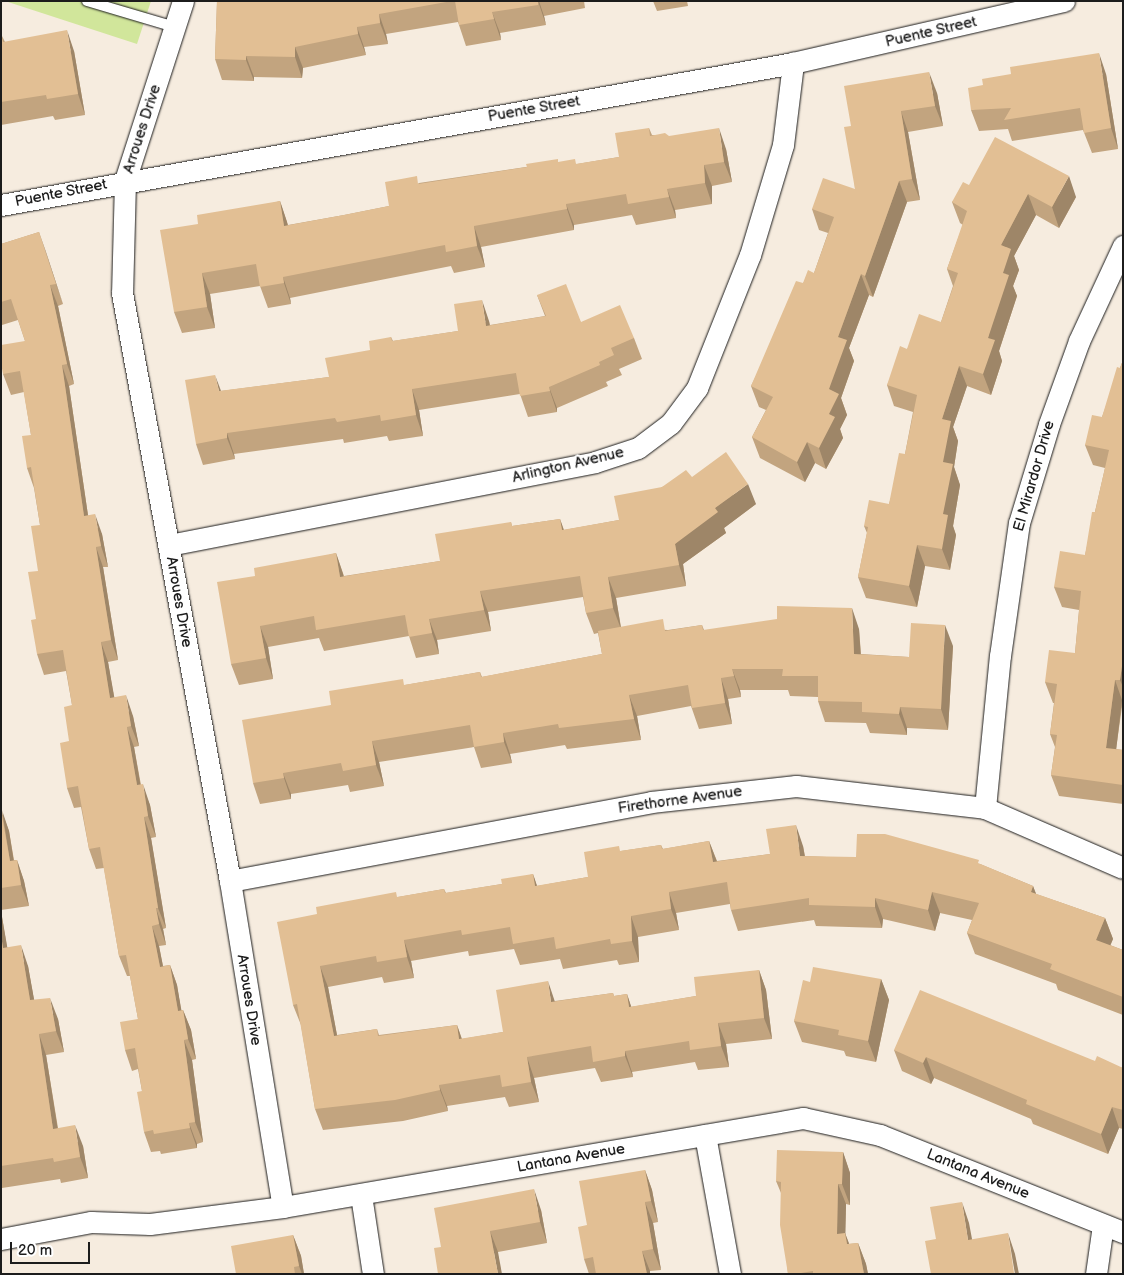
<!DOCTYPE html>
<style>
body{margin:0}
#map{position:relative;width:1124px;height:1275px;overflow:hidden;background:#f6ecdf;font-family:"Balsamiq Sans",sans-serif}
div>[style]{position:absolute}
.green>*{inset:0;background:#d1e69b}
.roads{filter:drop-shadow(0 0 1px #1c1c1c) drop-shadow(0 0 1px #1c1c1c)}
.service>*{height:10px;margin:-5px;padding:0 5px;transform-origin:5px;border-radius:5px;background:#fff}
.minor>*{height:21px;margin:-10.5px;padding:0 10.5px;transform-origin:10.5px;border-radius:10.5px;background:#fff}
.wall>*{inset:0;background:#c2a47f}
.shaded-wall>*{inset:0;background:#9e8668}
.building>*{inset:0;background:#e2bf94}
span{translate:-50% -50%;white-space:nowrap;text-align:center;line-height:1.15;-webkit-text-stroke:4px #fff;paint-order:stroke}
.street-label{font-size:15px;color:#1c1c1c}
.frame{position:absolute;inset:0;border:2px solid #1c1c1c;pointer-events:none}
.scale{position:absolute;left:10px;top:1242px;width:80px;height:22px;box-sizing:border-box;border:2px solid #1c1c1c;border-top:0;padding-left:6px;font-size:15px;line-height:18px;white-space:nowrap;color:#1c1c1c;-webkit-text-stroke:4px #fff;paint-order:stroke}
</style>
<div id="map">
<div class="green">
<i style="clip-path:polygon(5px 1px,151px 1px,137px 44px)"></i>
</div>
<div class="roads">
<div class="service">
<i style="left:87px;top:1px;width:92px;rotate:16.5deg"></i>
</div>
<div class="minor">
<i style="left:183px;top:1px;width:189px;rotate:107.9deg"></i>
<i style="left:125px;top:181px;width:112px;rotate:91.5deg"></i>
<i style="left:122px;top:293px;width:598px;rotate:79.59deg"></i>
<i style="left:230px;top:881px;width:330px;rotate:80.8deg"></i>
<i style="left:1px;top:205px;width:805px;rotate:-10.16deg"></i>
<i style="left:793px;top:63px;width:278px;rotate:-12.9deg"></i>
<i style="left:169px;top:545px;width:434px;rotate:-11deg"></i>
<i style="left:595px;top:462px;width:45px;rotate:-18deg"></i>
<i style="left:638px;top:448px;width:41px;rotate:-37.1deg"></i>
<i style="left:671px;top:423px;width:44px;rotate:-53.4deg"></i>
<i style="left:697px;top:388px;width:143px;rotate:-68.3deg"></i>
<i style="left:750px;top:255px;width:115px;rotate:-73.3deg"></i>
<i style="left:783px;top:145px;width:83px;rotate:-83deg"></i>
<i style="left:985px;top:808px;width:153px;rotate:-84.4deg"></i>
<i style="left:1000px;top:656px;width:134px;rotate:-81.9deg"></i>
<i style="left:1019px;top:523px;width:103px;rotate:-73.1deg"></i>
<i style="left:1049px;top:424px;width:88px;rotate:-70.1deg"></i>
<i style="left:1079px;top:341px;width:105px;rotate:-65.1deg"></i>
<i style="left:230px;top:881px;width:428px;rotate:-10.6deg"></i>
<i style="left:651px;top:802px;width:146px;rotate:-6.3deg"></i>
<i style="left:796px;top:786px;width:190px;rotate:6.6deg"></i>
<i style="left:985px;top:808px;width:150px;rotate:23.5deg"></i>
<i style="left:705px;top:1135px;width:141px;rotate:79.8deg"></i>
<i style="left:361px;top:1195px;width:80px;rotate:81.4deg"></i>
<i style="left:1px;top:1239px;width:92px;rotate:-10.7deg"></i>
<i style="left:91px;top:1222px;width:59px;rotate:1.9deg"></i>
<i style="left:150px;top:1224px;width:134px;rotate:-7.3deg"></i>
<i style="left:283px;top:1207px;width:528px;rotate:-9.71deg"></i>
<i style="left:803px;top:1118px;width:79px;rotate:12.4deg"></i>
<i style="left:880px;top:1135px;width:262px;rotate:21.8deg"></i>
<i style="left:1096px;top:1274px;width:49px;rotate:-81.9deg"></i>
</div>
</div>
<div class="wall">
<i style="clip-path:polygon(217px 1px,584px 1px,585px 8px,544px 16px,546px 25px,500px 33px,501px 40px,466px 46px,458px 22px,386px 34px,388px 44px,364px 47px,366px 55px,303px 68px,302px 78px,254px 77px,254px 81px,222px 80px,215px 59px)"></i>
<i style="clip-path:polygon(653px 1px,687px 1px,688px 6px,657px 11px)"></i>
<i style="clip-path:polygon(1px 34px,5px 42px,74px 51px,85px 115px,55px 120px,53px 116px,1px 125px)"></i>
<i style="clip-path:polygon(1106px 74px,1118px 149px,1092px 153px,1083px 130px,1012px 141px,1008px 129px,979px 131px,971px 110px)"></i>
<i style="clip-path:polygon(937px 93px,943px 126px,908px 132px,920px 200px,907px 202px,873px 297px,869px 295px,849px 348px,854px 361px,841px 398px,847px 415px,840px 429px,843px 438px,826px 469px,815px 463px,805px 482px,760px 458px,752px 437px,766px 410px,759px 407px,751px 386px,803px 283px,814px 273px,828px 233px,819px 230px,812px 209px,855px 189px,851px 126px)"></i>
<i style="clip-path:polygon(649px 128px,652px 135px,669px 136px,726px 149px,732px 182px,712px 186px,712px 204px,675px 210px,676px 218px,636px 225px,632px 215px,574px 225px,574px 230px,481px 247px,485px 267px,454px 273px,451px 266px,290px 298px,291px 304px,268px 308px,260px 286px,210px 294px,215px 328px,182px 333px,174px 312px,198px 224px,280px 201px,288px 225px,344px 215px,389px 206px,419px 183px,559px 162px,577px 164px,619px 157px)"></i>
<i style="clip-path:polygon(969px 185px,1076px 197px,1059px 228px,1036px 215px,1014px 256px,1019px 270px,1013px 286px,1017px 296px,999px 351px,1002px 361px,991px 395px,967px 386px,953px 427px,958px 441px,954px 467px,960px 485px,953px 526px,956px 535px,950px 570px,925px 566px,917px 607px,866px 598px,858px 577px,867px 533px,864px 526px,889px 504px,905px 454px,913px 412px,894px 406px,887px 385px,907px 349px,941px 322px,953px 286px,947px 269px,963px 225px,960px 223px,952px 202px)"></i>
<i style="clip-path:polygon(39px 232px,63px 304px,58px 306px,74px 384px,69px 386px,88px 515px,102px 534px,108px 567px,103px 567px,118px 660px,108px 662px,114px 697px,133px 716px,139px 746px,134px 747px,141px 785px,150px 805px,156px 837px,151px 838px,166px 928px,163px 929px,166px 945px,159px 946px,163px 966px,170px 965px,177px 985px,181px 1010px,183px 1010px,191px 1030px,196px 1059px,192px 1060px,203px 1142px,197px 1144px,197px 1148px,161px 1154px,160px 1151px,151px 1152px,144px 1132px,142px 1091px,138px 1069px,132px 1071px,125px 1050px,138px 1019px,130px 976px,127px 976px,119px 956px,104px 868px,96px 869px,89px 849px,81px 807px,74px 808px,67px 788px,72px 705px,66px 671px,44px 675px,37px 654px,36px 619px,40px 525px,34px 488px,27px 468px,31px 435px,24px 392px,11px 395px,3px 374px,25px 341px,18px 320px,2px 325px,1px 323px,1px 244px)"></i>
<i style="clip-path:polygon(537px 295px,581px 322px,634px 338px,642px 359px,619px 369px,622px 375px,606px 382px,608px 386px,557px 408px,557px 412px,528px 417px,520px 394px,419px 410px,423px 436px,389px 441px,387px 436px,344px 443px,343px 439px,234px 454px,235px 459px,203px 465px,196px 444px,221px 391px,329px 377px,391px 337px,393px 341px,458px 331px,489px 321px,490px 325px,545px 316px)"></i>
<i style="clip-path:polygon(1123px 360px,1123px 700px,1116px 749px,1123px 750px,1123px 804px,1059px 796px,1051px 775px,1055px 747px,1050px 734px,1054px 703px,1053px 703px,1045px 682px,1075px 653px,1079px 610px,1062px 607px,1054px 587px,1085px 555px,1105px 468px,1093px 465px,1085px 445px,1102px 417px,1120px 368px)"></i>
<i style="clip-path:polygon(692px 477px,756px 504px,724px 528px,726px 533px,683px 564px,686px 586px,616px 598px,621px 627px,668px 630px,702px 625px,704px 630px,859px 629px,861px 654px,909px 657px,953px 646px,948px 730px,907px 728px,907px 735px,870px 733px,866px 723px,825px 722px,818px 701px,818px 697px,790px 696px,788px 690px,740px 690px,741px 697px,728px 699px,732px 724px,699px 729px,691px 706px,637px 716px,641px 740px,567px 749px,565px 745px,510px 754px,512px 763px,481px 768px,474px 747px,379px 762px,384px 786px,350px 792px,348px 785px,291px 794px,291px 799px,260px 804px,253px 783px,331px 705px,405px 685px,480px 672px,482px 677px,602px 654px,598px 633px,594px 634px,586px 613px,583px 597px,488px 612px,491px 631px,437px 640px,439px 654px,416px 658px,409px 636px,324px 651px,319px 638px,268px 647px,273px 679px,239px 685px,231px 664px,255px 576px,336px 553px,344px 576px,440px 561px,511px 522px,512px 526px,560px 519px,564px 530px,619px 520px,662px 487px)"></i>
<i style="clip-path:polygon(1px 810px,9px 831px,14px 860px,17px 860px,24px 881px,29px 906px,1px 910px)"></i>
<i style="clip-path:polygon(709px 841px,717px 861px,770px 854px,803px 846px,805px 856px,980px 864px,1033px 886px,1036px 894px,1105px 918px,1113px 939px,1110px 945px,1123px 950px,1123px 1015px,1058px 990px,1056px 984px,975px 954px,967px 933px,972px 920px,940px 913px,935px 931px,883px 919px,882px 928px,816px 926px,814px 920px,738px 931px,731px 910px,730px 904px,676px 913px,679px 930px,638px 937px,639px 962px,619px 965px,617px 960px,563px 969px,560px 959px,520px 965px,514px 949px,469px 956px,468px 951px,411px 961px,414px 978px,384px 983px,382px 977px,328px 987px,337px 1035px,377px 1029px,379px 1035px,457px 1025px,462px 1039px,503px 1032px,555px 1001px,613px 993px,614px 996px,627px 994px,631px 1007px,696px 996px,759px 970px,766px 990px,772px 1039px,726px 1044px,729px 1067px,698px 1070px,695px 1062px,632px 1072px,633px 1077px,601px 1082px,595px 1068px,534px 1078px,539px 1102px,509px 1107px,505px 1097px,447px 1106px,448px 1111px,403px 1121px,323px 1130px,315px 1109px,301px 1025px,293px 1005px,317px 914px,398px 897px,444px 889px,446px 893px,502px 884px,533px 874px,537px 886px,588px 877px,621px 851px,661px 845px,663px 849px)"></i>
<i style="clip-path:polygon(1px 911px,7px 947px,28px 966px,34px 1000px,58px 1019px,64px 1052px,46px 1055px,58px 1128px,83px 1146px,88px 1178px,61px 1183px,60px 1179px,2px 1188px,1px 1186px)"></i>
<i style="clip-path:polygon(881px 979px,889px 1000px,876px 1062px,846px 1056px,844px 1051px,802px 1042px,794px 1021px,810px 982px)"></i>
<i style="clip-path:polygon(894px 1050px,1095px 1061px,1123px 1068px,1123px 1129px,1119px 1128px,1108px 1154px,1033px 1124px,1031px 1119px,934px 1078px,931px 1084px,902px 1071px)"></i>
<i style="clip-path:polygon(843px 1152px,850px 1173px,850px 1205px,846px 1204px,845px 1233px,849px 1244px,858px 1243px,866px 1264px,868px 1274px,788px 1274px,781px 1193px,776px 1181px)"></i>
<i style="clip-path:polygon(645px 1170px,652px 1190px,658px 1222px,653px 1223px,661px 1270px,650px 1271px,650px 1274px,589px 1274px,584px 1259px,587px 1225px)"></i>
<i style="clip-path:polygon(541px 1210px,547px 1243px,498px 1252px,441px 1247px)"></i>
<i style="clip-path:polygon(293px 1235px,301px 1256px,304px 1274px,236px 1274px)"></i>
</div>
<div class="shaded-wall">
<i style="clip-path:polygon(538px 1px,539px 1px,544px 16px,546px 25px)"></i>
<i style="clip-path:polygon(492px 12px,500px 33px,501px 40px,494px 19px)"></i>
<i style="clip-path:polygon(379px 14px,386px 34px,388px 44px,380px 23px)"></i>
<i style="clip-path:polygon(357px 27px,364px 47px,366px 55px,358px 34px)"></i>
<i style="clip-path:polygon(67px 30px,74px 51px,85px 115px,78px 94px)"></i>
<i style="clip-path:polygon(295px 47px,303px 68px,302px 78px,295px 57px)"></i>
<i style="clip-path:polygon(1099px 53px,1106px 74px,1118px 149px,1111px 128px)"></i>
<i style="clip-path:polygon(246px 56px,254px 77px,254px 81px,246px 60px)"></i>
<i style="clip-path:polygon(929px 72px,937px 93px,943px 126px,935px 106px)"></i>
<i style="clip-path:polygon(901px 111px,908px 132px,920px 200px,912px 179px)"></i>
<i style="clip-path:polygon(719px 128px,726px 149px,732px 182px,724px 162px)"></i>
<i style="clip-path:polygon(704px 165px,712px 186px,712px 204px,705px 183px)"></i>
<i style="clip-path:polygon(1069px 176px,1076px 197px,1059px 228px,1052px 207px)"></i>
<i style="clip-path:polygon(899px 181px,907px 202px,873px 297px,865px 276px)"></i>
<i style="clip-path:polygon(667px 189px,675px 210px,676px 218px,669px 197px)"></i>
<i style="clip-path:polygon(1028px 194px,1036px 215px,1014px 256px,1019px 270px,1013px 286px,1017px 296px,999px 351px,1002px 361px,991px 395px,983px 374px,988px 338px,1003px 273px,1001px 245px)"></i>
<i style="clip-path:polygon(280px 201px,287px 222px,292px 246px,284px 226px)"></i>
<i style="clip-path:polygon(566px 204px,574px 225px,574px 230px,567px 209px)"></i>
<i style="clip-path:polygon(474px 226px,481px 247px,485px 267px,477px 246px)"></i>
<i style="clip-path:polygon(39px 232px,46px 252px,63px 304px,56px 284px)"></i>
<i style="clip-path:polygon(202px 273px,210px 294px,215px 328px,207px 307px)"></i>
<i style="clip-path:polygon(861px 274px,869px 295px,849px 348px,854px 361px,841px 398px,847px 415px,840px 429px,843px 438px,826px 469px,819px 448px,829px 414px,829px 389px,838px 337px)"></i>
<i style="clip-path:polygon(283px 277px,290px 298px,291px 304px,284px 283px)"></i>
<i style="clip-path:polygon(50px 285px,58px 306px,74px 384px,67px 364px)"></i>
<i style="clip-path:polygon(482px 300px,489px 321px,493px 347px,486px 326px)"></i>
<i style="clip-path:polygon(62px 365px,69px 386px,91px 536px,84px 516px)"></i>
<i style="clip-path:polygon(959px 366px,967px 386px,953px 427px,958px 441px,954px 467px,960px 485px,953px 526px,956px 535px,950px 570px,942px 549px,943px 514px,943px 462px,942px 419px)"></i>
<i style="clip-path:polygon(215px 375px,223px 396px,219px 391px)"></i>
<i style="clip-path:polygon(549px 387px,557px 408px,557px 412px,550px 391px)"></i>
<i style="clip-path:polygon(412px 389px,419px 410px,423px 436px,416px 415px)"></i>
<i style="clip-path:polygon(227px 433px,234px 454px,235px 459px,227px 438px)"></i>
<i style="clip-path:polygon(807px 442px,815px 463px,805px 482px,797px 462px)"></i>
<i style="clip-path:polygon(748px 484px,756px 504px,724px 528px,726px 533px,683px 564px,686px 586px,679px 565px,675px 544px,715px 508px)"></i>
<i style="clip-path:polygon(95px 514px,102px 534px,108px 567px,101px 546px)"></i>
<i style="clip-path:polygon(560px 519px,567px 540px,562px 530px)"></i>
<i style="clip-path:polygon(917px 545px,925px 566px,917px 607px,909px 586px)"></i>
<i style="clip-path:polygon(96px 547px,103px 567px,118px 660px,111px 640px)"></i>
<i style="clip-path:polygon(336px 553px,343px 574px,347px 597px,340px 577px)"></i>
<i style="clip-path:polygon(608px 577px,616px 598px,621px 629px,613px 608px)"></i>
<i style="clip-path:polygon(480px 591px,488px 612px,491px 631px,484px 610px)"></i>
<i style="clip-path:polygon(852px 608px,859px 629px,862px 675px,854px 654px)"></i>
<i style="clip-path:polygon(429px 619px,437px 640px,439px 654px,432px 633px)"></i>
<i style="clip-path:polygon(945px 625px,953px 646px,948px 730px,941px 709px)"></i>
<i style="clip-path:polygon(260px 626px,268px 647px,273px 679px,266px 658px)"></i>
<i style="clip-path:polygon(101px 642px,108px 662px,118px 718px,110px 698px)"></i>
<i style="clip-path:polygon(1123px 659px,1123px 687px,1120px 680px)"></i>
<i style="clip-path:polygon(732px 669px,740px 690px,741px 697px,734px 676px)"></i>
<i style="clip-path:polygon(721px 678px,728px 699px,732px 724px,725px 703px)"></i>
<i style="clip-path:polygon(1115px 680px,1122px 700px,1114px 768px,1106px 748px)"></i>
<i style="clip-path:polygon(126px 695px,133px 716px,139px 746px,131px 726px)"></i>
<i style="clip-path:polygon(629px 695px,637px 716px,641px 740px,634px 719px)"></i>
<i style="clip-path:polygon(900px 707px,907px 728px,907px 735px,899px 714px)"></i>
<i style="clip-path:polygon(127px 727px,134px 747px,144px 806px,137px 785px)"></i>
<i style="clip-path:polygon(503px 733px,510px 754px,512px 763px,504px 742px)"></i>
<i style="clip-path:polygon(372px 741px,379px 762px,384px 786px,376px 765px)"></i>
<i style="clip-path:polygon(283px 773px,291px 794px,291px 799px,284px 778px)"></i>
<i style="clip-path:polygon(143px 784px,150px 805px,156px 837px,148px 816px)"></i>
<i style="clip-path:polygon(2px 810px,9px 831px,17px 882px,10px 861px)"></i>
<i style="clip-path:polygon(144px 817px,151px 838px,166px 928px,158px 908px)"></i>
<i style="clip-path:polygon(796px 825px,803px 846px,808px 876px,800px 856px)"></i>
<i style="clip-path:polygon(709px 841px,717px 862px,713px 862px)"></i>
<i style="clip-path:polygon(17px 860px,24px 881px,29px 906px,21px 885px)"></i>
<i style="clip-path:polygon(533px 874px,540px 895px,535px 886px)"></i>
<i style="clip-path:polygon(1033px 886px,1041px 907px,1031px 892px)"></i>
<i style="clip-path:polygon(669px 892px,676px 913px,679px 930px,671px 909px)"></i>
<i style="clip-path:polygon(932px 892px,940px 913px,935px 931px,928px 910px)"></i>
<i style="clip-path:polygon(875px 898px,883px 919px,882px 928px,875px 907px)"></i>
<i style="clip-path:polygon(156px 908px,163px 929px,166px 945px,159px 924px)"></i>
<i style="clip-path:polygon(1px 911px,11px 969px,3px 948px,1px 935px)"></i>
<i style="clip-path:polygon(631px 916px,638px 937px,639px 962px,632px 941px)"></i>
<i style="clip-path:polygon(1105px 918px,1113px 939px,1104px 961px,1096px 940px)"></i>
<i style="clip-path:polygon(152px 926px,159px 946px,167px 987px,160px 967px)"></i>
<i style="clip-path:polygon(404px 940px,411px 961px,414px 978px,407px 957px)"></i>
<i style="clip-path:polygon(21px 945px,28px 966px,38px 1021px,30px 1000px)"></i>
<i style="clip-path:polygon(170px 965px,177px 985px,185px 1031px,178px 1011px)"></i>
<i style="clip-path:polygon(320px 966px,328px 987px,341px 1057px,334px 1036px)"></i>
<i style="clip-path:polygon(759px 970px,766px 990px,772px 1039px,764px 1018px)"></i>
<i style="clip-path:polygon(881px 979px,889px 1000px,876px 1062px,868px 1041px)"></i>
<i style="clip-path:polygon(548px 981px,555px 1002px,551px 1002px)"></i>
<i style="clip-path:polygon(627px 994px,634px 1015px,629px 1007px)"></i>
<i style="clip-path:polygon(50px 998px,58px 1019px,64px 1052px,56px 1031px)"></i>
<i style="clip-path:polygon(183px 1010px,191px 1030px,196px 1059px,188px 1039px)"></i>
<i style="clip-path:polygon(718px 1023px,726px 1044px,729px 1067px,721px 1046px)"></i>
<i style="clip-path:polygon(457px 1025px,464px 1046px,459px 1039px)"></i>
<i style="clip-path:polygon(39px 1034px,46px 1055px,61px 1150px,53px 1129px)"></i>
<i style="clip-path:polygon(184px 1040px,192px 1060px,203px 1142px,195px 1122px)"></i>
<i style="clip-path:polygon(625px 1051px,632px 1072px,633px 1077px,625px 1056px)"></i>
<i style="clip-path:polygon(527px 1057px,534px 1078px,539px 1102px,531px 1082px)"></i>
<i style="clip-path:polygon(926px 1057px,934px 1078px,931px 1084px,923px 1063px)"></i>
<i style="clip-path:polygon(439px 1085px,447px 1106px,448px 1111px,440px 1090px)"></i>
<i style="clip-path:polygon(1112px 1107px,1119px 1128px,1108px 1154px,1101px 1134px)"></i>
<i style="clip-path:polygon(189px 1123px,197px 1144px,197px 1148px,190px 1128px)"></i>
<i style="clip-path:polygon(75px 1125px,83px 1146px,88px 1178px,80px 1157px)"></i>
<i style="clip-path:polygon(843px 1152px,850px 1173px,850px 1205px,842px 1184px)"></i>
<i style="clip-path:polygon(645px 1170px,652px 1190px,658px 1222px,651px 1201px)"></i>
<i style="clip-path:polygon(838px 1184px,846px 1204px,845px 1255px,837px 1234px)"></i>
<i style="clip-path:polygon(534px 1189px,541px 1210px,547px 1243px,540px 1222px)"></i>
<i style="clip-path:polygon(645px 1202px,653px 1223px,661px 1270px,653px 1249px)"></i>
<i style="clip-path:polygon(962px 1202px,969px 1223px,976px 1260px,968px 1240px)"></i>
<i style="clip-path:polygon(490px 1231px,498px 1252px,502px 1274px,498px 1274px)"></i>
<i style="clip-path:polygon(845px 1233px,853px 1254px,847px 1244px)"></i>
<i style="clip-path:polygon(1008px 1233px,1015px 1254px,1019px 1274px,1015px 1274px)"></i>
<i style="clip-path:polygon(293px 1235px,301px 1256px,304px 1274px,302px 1274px,299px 1266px)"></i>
<i style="clip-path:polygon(858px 1243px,866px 1264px,868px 1274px,864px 1274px)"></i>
<i style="clip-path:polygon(642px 1251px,650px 1271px,650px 1274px,647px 1274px)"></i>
</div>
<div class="building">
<i style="clip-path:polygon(217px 1px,452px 1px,379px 14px,380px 23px,357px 27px,358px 34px,295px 47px,295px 57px,246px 56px,246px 60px,215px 59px)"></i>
<i style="clip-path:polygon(455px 1px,538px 1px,538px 5px,492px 12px,494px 19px,459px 25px)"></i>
<i style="clip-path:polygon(67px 30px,78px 94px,47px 99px,46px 95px,1px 102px,1px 34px,3px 42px)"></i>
<i style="clip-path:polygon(1099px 53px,1111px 128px,1084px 133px,1080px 108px,1004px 120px,1011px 108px,971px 110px,968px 88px,983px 85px,982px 79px,1011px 74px,1010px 67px)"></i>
<i style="clip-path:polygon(929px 72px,935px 106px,901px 111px,912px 179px,899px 181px,865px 276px,861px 274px,838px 337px,847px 340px,829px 389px,839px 394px,829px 414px,835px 417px,819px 448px,807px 442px,797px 462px,752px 437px,773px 397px,751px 386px,796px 281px,803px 283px,808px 270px,814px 273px,834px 217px,812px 209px,823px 178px,855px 189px,844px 127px,851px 126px,844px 86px)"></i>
<i style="clip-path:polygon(649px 128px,650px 136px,665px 133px,669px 136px,719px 128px,724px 162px,704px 165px,705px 183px,667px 189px,669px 197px,628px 204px,626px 194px,566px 204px,567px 209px,474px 226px,477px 246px,446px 252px,445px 245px,283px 277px,284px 283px,260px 287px,256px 264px,202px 273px,207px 307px,174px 312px,160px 230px,198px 224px,197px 215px,280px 201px,284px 226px,344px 215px,389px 206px,385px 182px,417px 176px,418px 184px,527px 167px,526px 164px,558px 159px,558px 162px,575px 159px,576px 164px,619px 157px,615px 133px)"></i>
<i style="clip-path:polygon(995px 137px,1069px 176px,1052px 207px,1028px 194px,1001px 245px,1011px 249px,1003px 273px,1009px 275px,988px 338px,995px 340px,983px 374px,959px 366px,942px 419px,951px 421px,943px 462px,953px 464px,943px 514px,948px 515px,942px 549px,917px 545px,909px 586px,858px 577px,868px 527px,864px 526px,869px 500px,889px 504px,899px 453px,905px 454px,917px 395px,887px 385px,900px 346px,907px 349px,919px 314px,941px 322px,958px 273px,947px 269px,967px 211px,952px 202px,963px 182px,969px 185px)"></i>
<i style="clip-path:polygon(39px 232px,56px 284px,50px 285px,67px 364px,62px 365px,84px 516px,95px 514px,101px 546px,96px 547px,111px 640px,101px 642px,110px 698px,126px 695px,131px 726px,127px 727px,137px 785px,143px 784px,148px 816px,144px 817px,158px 908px,156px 908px,159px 924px,152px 926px,160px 967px,170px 965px,178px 1011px,183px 1010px,188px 1039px,184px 1040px,195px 1122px,189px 1123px,190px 1128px,154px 1134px,153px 1130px,144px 1132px,137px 1092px,142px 1091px,135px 1048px,125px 1050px,120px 1022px,138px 1019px,126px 955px,119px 956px,100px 847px,89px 849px,78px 786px,67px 788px,60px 743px,69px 741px,64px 707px,72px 705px,63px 650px,37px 654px,31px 620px,36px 619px,28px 572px,38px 571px,31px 526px,40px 525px,31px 467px,27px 468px,22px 436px,31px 435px,20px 371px,3px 374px,1px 363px,1px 345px,25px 341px,11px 299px,1px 302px,1px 244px)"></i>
<i style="clip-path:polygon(566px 284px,581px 322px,620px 305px,634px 338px,611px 348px,614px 355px,599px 362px,600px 365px,549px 387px,550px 391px,520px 396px,516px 373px,412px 389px,416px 415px,381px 421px,380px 415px,337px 422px,335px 418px,227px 433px,227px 438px,196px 444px,185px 380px,215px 375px,219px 391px,329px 377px,325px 358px,370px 350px,369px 341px,391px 337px,392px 341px,458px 331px,454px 304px,482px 300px,486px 326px,546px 316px,537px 295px)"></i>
<i style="clip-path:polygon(1123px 360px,1123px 659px,1120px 680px,1115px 680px,1106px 748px,1123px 750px,1123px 785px,1051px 775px,1057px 735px,1050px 734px,1057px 684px,1045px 682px,1049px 650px,1075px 653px,1081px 591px,1054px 587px,1060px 551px,1085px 555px,1092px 512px,1095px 512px,1109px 450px,1085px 445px,1092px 415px,1102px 417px,1117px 367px,1120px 368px)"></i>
<i style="clip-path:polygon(726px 452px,748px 484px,715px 508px,718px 512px,675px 544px,679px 565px,608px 577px,613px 608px,586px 613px,580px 576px,480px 591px,484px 610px,429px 619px,432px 633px,409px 637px,405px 615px,316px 630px,314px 616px,260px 626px,266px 658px,231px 664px,217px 582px,255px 576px,254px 568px,336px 553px,340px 577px,440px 561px,435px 534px,511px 522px,512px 526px,560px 519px,562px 530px,619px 520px,614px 496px,662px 487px,686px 470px,692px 477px)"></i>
<i style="clip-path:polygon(777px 606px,852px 608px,854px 654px,909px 657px,911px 623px,945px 625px,941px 709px,900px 707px,899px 714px,862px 712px,862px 702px,818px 701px,818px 676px,782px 676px,783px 669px,732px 669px,734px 676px,721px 678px,725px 703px,692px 708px,688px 685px,629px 695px,634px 719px,559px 728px,558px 724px,503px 733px,504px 742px,474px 747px,470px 725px,372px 741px,376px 765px,343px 771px,341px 763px,283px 773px,284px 778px,253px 783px,242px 720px,331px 705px,329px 691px,403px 679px,404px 685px,480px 672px,481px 677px,602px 654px,598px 631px,663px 619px,665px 631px,702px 625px,703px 630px,777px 619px)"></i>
<i style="clip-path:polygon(1px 810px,10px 861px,17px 860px,21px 885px,1px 888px)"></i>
<i style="clip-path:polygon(796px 825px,800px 856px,856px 857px,857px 834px,885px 834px,979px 860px,978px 863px,1033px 886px,1031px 892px,1105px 918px,1096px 940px,1123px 950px,1123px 997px,1050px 969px,1052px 964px,967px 933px,979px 903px,932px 892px,928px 910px,875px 898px,875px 907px,809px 905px,809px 898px,731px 910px,727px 882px,669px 892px,671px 909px,631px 916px,632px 941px,611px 944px,610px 939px,556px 949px,554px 937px,513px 944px,510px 927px,462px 935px,461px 930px,404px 940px,407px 957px,377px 962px,376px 956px,320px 966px,334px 1036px,377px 1029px,378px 1036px,457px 1025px,459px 1039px,503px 1032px,496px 990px,548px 981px,551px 1002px,613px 993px,614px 996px,627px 994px,629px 1007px,696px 996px,694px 977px,759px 970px,764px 1018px,718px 1023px,721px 1046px,690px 1050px,689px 1041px,625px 1051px,625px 1056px,593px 1062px,591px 1046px,527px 1057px,531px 1082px,502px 1087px,500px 1075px,439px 1085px,440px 1090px,395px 1100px,315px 1109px,297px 1004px,293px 1005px,277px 922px,317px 914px,316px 907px,396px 892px,397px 897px,444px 889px,445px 893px,502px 884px,501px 879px,533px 874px,535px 886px,588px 877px,584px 852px,619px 846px,620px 851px,661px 845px,662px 849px,709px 841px,713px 862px,770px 854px,766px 829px)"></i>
<i style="clip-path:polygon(1px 935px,3px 948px,21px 945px,30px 1000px,50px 998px,56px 1031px,39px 1034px,53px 1129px,75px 1125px,80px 1157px,54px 1162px,53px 1158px,1px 1166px)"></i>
<i style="clip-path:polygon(813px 967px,881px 979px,868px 1041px,838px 1035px,839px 1030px,794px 1021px,803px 980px,810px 982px)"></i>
<i style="clip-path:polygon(920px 990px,1095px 1061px,1097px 1056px,1123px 1068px,1123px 1110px,1112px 1107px,1101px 1134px,1026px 1104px,1027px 1100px,926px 1057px,923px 1063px,894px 1050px)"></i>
<i style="clip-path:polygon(777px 1150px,843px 1152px,842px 1184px,838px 1184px,837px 1234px,845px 1233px,847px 1244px,858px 1243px,864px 1274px,813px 1274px,813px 1271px,795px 1274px,788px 1274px,780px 1225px,781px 1182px,776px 1181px)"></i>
<i style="clip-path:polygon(645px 1170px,651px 1201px,645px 1202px,653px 1249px,642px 1251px,647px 1274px,596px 1274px,593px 1257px,584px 1259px,578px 1227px,587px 1225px,579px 1181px)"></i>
<i style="clip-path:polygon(534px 1189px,540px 1222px,490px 1231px,498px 1274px,438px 1274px,434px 1248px,441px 1247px,434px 1208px)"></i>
<i style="clip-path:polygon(962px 1202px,968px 1240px,1008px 1233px,1014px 1273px,1010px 1274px,931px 1274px,925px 1241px,936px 1239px,930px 1207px)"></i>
<i style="clip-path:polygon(293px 1235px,299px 1266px,294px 1267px,295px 1274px,236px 1274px,231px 1246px)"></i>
</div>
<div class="street-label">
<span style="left:931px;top:32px;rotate:-13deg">Puente Street</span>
<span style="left:534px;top:109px;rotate:-10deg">Puente Street</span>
<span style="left:142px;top:129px;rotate:-72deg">Arroues Drive</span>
<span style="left:61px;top:193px;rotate:-11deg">Puente Street</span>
<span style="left:568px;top:465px;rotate:-13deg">Arlington Avenue</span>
<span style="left:1034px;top:476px;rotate:-74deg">El Mirardor Drive</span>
<span style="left:179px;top:602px;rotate:80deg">Arroues Drive</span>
<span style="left:680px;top:800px;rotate:-8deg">Firethorne Avenue</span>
<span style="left:249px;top:1000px;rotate:81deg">Arroues Drive</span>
<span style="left:571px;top:1158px;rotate:-10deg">Lantana Avenue</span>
<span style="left:978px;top:1174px;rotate:22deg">Lantana Avenue</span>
</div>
<div class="frame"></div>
<div class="scale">20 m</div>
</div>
